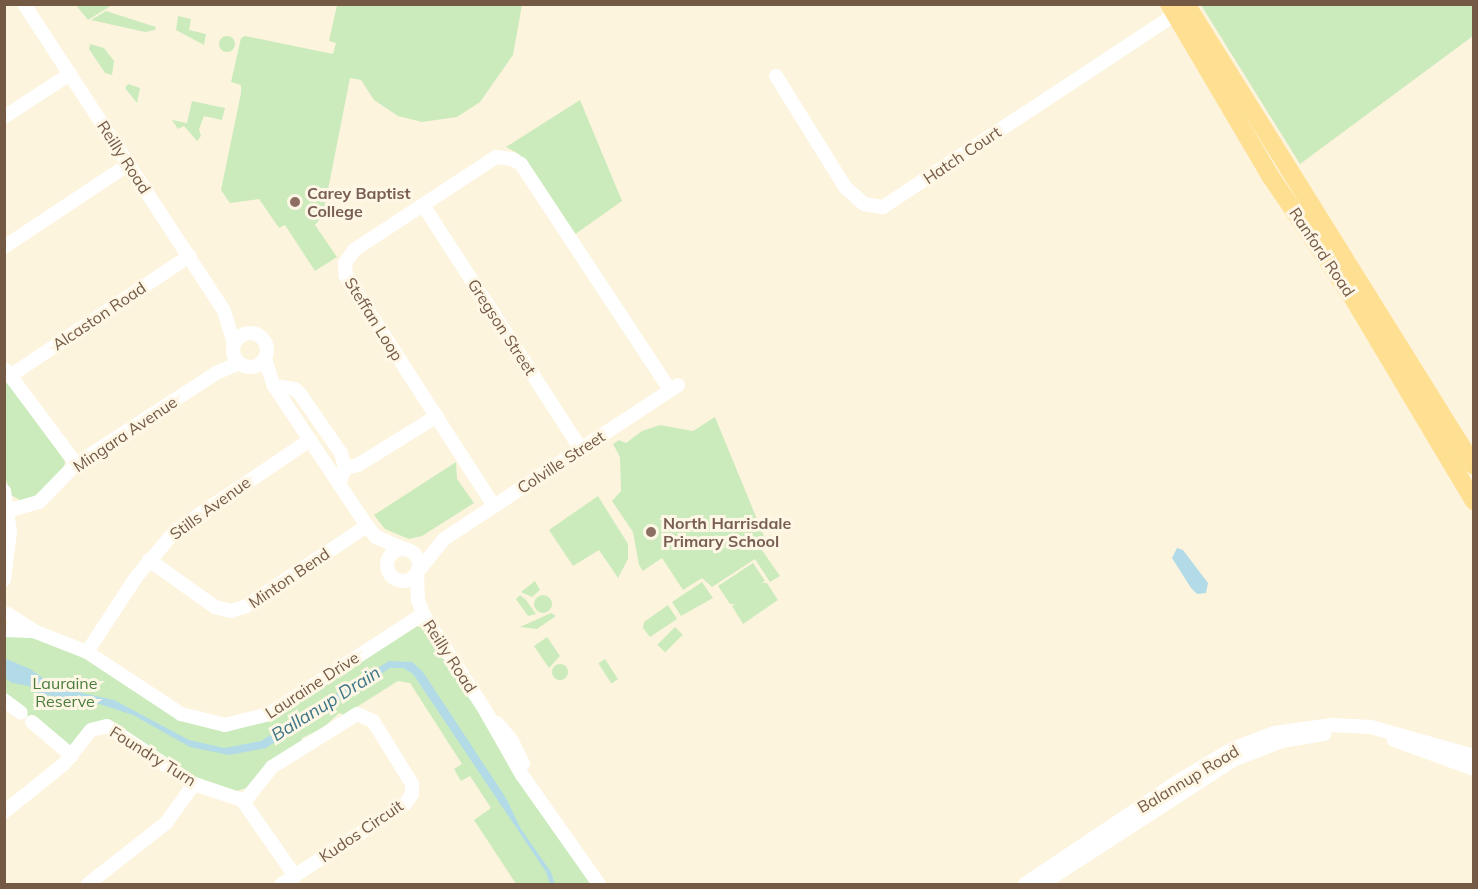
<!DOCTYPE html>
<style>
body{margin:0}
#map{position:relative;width:1478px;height:889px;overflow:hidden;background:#fdf4de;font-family:Mulish,sans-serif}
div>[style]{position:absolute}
.green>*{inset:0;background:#cbebbc;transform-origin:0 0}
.round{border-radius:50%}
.water>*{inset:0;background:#b2dbe7}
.minor>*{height:14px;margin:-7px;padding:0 7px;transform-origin:7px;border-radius:7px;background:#fff}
.minor>.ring{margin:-7px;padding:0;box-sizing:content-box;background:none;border:14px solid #fff;border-radius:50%}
.major>*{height:18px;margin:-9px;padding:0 9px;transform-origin:9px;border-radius:9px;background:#ffe093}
.dots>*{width:16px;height:16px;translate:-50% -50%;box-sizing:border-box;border:3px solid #fff7e5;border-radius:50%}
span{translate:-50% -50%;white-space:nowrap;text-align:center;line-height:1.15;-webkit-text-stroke:6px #fff7e5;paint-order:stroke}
.street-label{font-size:16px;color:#745a45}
.education-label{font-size:16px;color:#785e54;font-weight:700}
.left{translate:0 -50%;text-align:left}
.park-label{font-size:16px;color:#4a7b3d}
.water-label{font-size:18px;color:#3e7689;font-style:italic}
.frame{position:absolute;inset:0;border:6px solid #745a45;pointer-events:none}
</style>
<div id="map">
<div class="green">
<i style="clip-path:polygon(76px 5px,112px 5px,88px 20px)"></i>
<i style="clip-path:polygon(337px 5px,522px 5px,513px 55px,480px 102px,457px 117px,422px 122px,398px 116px,374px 100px,361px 80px,350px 78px,323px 215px,315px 225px,337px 257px,315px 271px,285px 225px,279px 228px,259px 199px,230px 203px,221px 190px,241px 93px,241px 85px,231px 82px,241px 38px,245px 36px,333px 54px,336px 43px,329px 41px)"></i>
<i style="clip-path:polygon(1201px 5px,1473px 5px,1473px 36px,1300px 164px)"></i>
<i style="clip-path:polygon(106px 11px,156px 27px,155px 30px,145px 32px,91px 20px)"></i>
<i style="clip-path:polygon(178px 16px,191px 19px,189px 30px,206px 34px,204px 45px,176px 30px)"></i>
<i class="round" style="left:219px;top:36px;width:16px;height:16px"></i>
<i style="clip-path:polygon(90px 44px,104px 48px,114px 61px,112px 75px,105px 73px,89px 49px)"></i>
<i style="clip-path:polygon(128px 84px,140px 88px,137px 103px,125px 88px)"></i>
<i style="clip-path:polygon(580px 100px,622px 201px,574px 235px,519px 154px,506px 147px)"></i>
<i style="clip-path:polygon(192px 101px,225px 108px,222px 120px,204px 116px,199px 129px,201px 136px,197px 141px,184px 126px,178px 129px,172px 120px,187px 123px)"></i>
<i style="clip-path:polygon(4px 377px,65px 461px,64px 469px,41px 494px,23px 502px,11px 495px,5px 477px)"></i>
<i style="clip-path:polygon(715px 417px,766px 541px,759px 546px,780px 576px,770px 582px,755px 559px,712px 587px,702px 578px,683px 590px,662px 558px,643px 571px,639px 565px,633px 532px,612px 501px,621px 491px,620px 457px,613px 444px,619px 440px,626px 443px,642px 431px,660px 425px,693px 431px)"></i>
<i style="clip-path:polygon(456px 462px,457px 479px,474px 503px,422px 536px,409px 539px,385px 529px,374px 515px)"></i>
<i style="clip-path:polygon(598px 496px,628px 544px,628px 559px,618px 578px,599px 550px,573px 566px,549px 530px)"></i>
<i style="clip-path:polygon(753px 563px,765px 581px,762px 583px,767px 583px,778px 600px,743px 624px,732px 606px,735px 604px,730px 604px,718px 586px)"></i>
<i style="clip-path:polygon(535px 581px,540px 590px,532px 597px,521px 592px)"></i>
<i style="clip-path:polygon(702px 582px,713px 598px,681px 616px,672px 602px)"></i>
<i class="round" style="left:534px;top:595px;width:18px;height:18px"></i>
<i style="clip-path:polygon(520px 595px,526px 600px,536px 614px,528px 616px,516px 599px)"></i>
<i style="clip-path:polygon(668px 605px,677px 619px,650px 637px,643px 628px,644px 622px)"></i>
<i style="clip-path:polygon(551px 613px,556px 616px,537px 629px,520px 627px)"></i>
<i style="clip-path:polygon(414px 625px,427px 630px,593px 884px,516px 884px,474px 820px,491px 808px,470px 776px,461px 781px,454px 769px,462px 764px,410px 683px,398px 681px,344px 715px,339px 713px,323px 728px,302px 738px,301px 743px,247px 788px,236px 791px,190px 775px,108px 721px,93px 723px,70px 746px,33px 721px,5px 694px,5px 634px,28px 634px,80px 655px,142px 692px,230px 728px)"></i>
<i style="left:675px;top:627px;width:11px;height:25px;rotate:45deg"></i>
<i style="clip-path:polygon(547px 637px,560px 656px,549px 668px,534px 646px)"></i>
<i style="left:605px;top:659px;width:24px;height:8px;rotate:57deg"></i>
<i class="round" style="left:552px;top:664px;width:16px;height:16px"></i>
</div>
<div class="water">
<i style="clip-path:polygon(1177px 548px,1183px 550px,1208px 583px,1206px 593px,1197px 594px,1191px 588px,1172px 558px)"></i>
<i style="clip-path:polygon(4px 658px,30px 669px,56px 687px,114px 700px,189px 740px,224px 748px,261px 741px,389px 661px,412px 662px,423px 672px,506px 798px,521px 829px,551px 872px,555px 884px,550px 884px,546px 872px,413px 674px,403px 668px,390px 668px,266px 748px,229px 755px,190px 747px,133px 715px,93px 702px,39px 694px,29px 686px,12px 683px,5px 678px)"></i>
</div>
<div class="minor">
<i style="left:24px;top:4px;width:366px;rotate:56.9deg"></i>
<i style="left:224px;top:311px;width:34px;rotate:73deg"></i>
<i style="left:776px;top:76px;width:131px;rotate:58.1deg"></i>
<i style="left:845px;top:187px;width:25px;rotate:42deg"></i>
<i style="left:864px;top:204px;width:19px;rotate:9deg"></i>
<i style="left:883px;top:207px;width:359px;rotate:-33.4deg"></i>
<i style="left:4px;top:117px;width:79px;rotate:-33.1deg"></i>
<i style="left:423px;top:205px;width:291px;rotate:57.1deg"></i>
<i style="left:4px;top:247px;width:150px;rotate:-33.6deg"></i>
<i class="ring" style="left:233px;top:333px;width:20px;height:20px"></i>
<i style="left:265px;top:359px;width:28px;rotate:72deg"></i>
<i style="left:274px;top:386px;width:168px;rotate:56.4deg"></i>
<i style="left:367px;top:526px;width:14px;rotate:51deg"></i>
<i style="left:376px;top:537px;width:30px;rotate:23deg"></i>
<i style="left:6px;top:370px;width:117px;rotate:53.3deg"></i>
<i style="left:10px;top:376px;width:216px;rotate:-33.8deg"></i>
<i style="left:274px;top:386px;width:21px;rotate:8deg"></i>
<i style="left:295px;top:389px;width:7px;rotate:45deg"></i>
<i style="left:300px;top:394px;width:72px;rotate:55.2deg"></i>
<i style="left:341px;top:453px;width:16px;rotate:75deg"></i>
<i style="left:345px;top:468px;width:17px;rotate:111deg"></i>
<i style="left:345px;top:468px;width:13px;rotate:-13deg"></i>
<i style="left:358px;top:465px;width:93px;rotate:-31.8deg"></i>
<i style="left:4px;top:491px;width:41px;rotate:81.7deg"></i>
<i style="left:10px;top:532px;width:48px;rotate:97.1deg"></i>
<i style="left:494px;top:506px;width:274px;rotate:-122.8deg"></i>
<i style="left:346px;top:276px;width:13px;rotate:-94deg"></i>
<i style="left:345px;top:263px;width:16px;rotate:-55deg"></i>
<i style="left:354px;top:250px;width:170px;rotate:-33.2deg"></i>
<i style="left:496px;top:157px;width:16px;rotate:7deg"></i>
<i style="left:512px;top:159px;width:10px;rotate:29deg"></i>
<i style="left:521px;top:164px;width:271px;rotate:56.6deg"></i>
<i style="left:4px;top:512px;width:36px;rotate:-16deg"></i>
<i style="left:39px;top:502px;width:53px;rotate:-45.8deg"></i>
<i style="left:76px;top:464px;width:167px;rotate:-33deg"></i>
<i style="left:216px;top:373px;width:25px;rotate:-23deg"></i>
<i class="ring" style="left:387px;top:549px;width:18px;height:18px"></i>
<i style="left:149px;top:560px;width:81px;rotate:35.5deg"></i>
<i style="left:215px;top:607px;width:16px;rotate:14deg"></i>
<i style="left:231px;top:611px;width:16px;rotate:-18deg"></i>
<i style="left:246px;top:606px;width:145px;rotate:-33.5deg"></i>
<i style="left:419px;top:570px;width:40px;rotate:-51deg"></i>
<i style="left:444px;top:539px;width:280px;rotate:-33.3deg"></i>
<i style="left:417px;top:573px;width:27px;rotate:88deg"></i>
<i style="left:418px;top:600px;width:15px;rotate:70deg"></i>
<i style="left:423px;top:614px;width:114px;rotate:57.1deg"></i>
<i style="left:485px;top:710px;width:75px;rotate:60.4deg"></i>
<i style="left:522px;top:775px;width:133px;rotate:54.8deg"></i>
<i style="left:8px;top:614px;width:33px;rotate:33deg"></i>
<i style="left:36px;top:632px;width:55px;rotate:21.4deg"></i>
<i style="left:87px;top:652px;width:113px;rotate:33.4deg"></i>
<i style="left:181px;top:714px;width:45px;rotate:14deg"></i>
<i style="left:225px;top:725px;width:45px;rotate:-14deg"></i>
<i style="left:269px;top:714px;width:184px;rotate:-33deg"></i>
<i style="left:4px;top:630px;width:27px;rotate:2deg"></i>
<i style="left:87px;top:652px;width:91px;rotate:-56.7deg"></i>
<i style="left:137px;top:576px;width:59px;rotate:-49.8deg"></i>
<i style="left:175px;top:531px;width:163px;rotate:-34deg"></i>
<i style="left:4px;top:700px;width:21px;rotate:37deg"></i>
<i style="left:32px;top:722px;width:52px;rotate:40.4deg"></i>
<i style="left:497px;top:723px;width:23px;rotate:50deg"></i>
<i style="left:512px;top:741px;width:25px;rotate:64deg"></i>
<i style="left:1394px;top:740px;width:85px;rotate:19.9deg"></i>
<i style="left:244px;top:802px;width:45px;rotate:-51.3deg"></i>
<i style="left:272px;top:767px;width:100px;rotate:-31.9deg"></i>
<i style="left:357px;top:714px;width:17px;rotate:24deg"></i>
<i style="left:373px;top:721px;width:74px;rotate:58.2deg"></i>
<i style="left:412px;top:784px;width:10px;rotate:90deg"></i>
<i style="left:412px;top:794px;width:12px;rotate:125deg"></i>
<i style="left:405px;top:804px;width:147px;rotate:147deg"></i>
<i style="left:4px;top:812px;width:77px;rotate:-38.7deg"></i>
<i style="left:64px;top:764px;width:43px;rotate:-51.5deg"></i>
<i style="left:91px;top:730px;width:16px;rotate:-14deg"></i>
<i style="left:107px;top:726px;width:105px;rotate:33.7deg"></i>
<i style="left:194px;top:784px;width:51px;rotate:18.4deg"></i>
<i style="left:242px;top:800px;width:93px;rotate:55.1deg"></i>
<i style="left:88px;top:884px;width:99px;rotate:-38deg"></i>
<i style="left:166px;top:823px;width:48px;rotate:-54.3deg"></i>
<i style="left:1025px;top:884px;width:189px;rotate:-33.8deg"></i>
<i style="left:1182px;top:779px;width:58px;rotate:-31deg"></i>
<i style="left:1232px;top:749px;width:45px;rotate:-20.9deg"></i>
<i style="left:1274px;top:733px;width:59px;rotate:-7.9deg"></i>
<i style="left:1332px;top:725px;width:39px;rotate:3deg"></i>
<i style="left:1371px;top:727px;width:107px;rotate:15.7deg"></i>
<i style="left:1042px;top:884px;width:228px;rotate:-33deg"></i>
<i style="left:1233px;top:760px;width:53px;rotate:-21.2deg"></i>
<i style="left:1282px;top:741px;width:43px;rotate:-9.5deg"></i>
</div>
<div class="major">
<i style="left:1169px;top:4px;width:201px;rotate:59.5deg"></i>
<i style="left:1271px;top:177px;width:143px;rotate:55.9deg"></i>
<i style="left:1351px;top:295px;width:240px;rotate:59.2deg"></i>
<i style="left:1186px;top:4px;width:544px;rotate:58.06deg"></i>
</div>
<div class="dots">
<i style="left:295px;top:202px;background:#8d6e63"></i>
<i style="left:651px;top:532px;background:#8d6e63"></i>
</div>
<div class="street-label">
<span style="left:962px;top:155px;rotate:-34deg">Hatch Court</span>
<span style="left:124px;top:157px;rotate:57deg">Reilly Road</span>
<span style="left:1322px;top:252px;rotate:56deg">Ranford Road</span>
<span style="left:99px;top:316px;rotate:-34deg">Alcaston Road</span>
<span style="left:374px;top:319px;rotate:58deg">Steffan Loop</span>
<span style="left:502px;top:327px;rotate:57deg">Gregson Street</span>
<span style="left:125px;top:434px;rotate:-34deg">Mingara Avenue</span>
<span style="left:561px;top:462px;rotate:-33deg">Colville Street</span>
<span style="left:210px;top:508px;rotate:-36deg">Stills Avenue</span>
<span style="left:289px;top:578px;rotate:-34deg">Minton Bend</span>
<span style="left:450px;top:656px;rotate:57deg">Reilly Road</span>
<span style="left:312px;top:685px;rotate:-33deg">Lauraine Drive</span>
<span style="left:153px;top:756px;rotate:32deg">Foundry Turn</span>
<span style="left:1188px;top:779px;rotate:-31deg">Balannup Road</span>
<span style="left:361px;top:831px;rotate:-34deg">Kudos Circuit</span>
</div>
<div class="education-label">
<span class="left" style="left:307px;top:202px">Carey Baptist<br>College</span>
<span class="left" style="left:663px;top:532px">North Harrisdale<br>Primary School</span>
</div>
<div class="park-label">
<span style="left:65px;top:692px">Lauraine<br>Reserve</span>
</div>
<div class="water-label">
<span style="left:326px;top:704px;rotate:-32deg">Ballanup Drain</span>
</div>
<div class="frame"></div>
</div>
